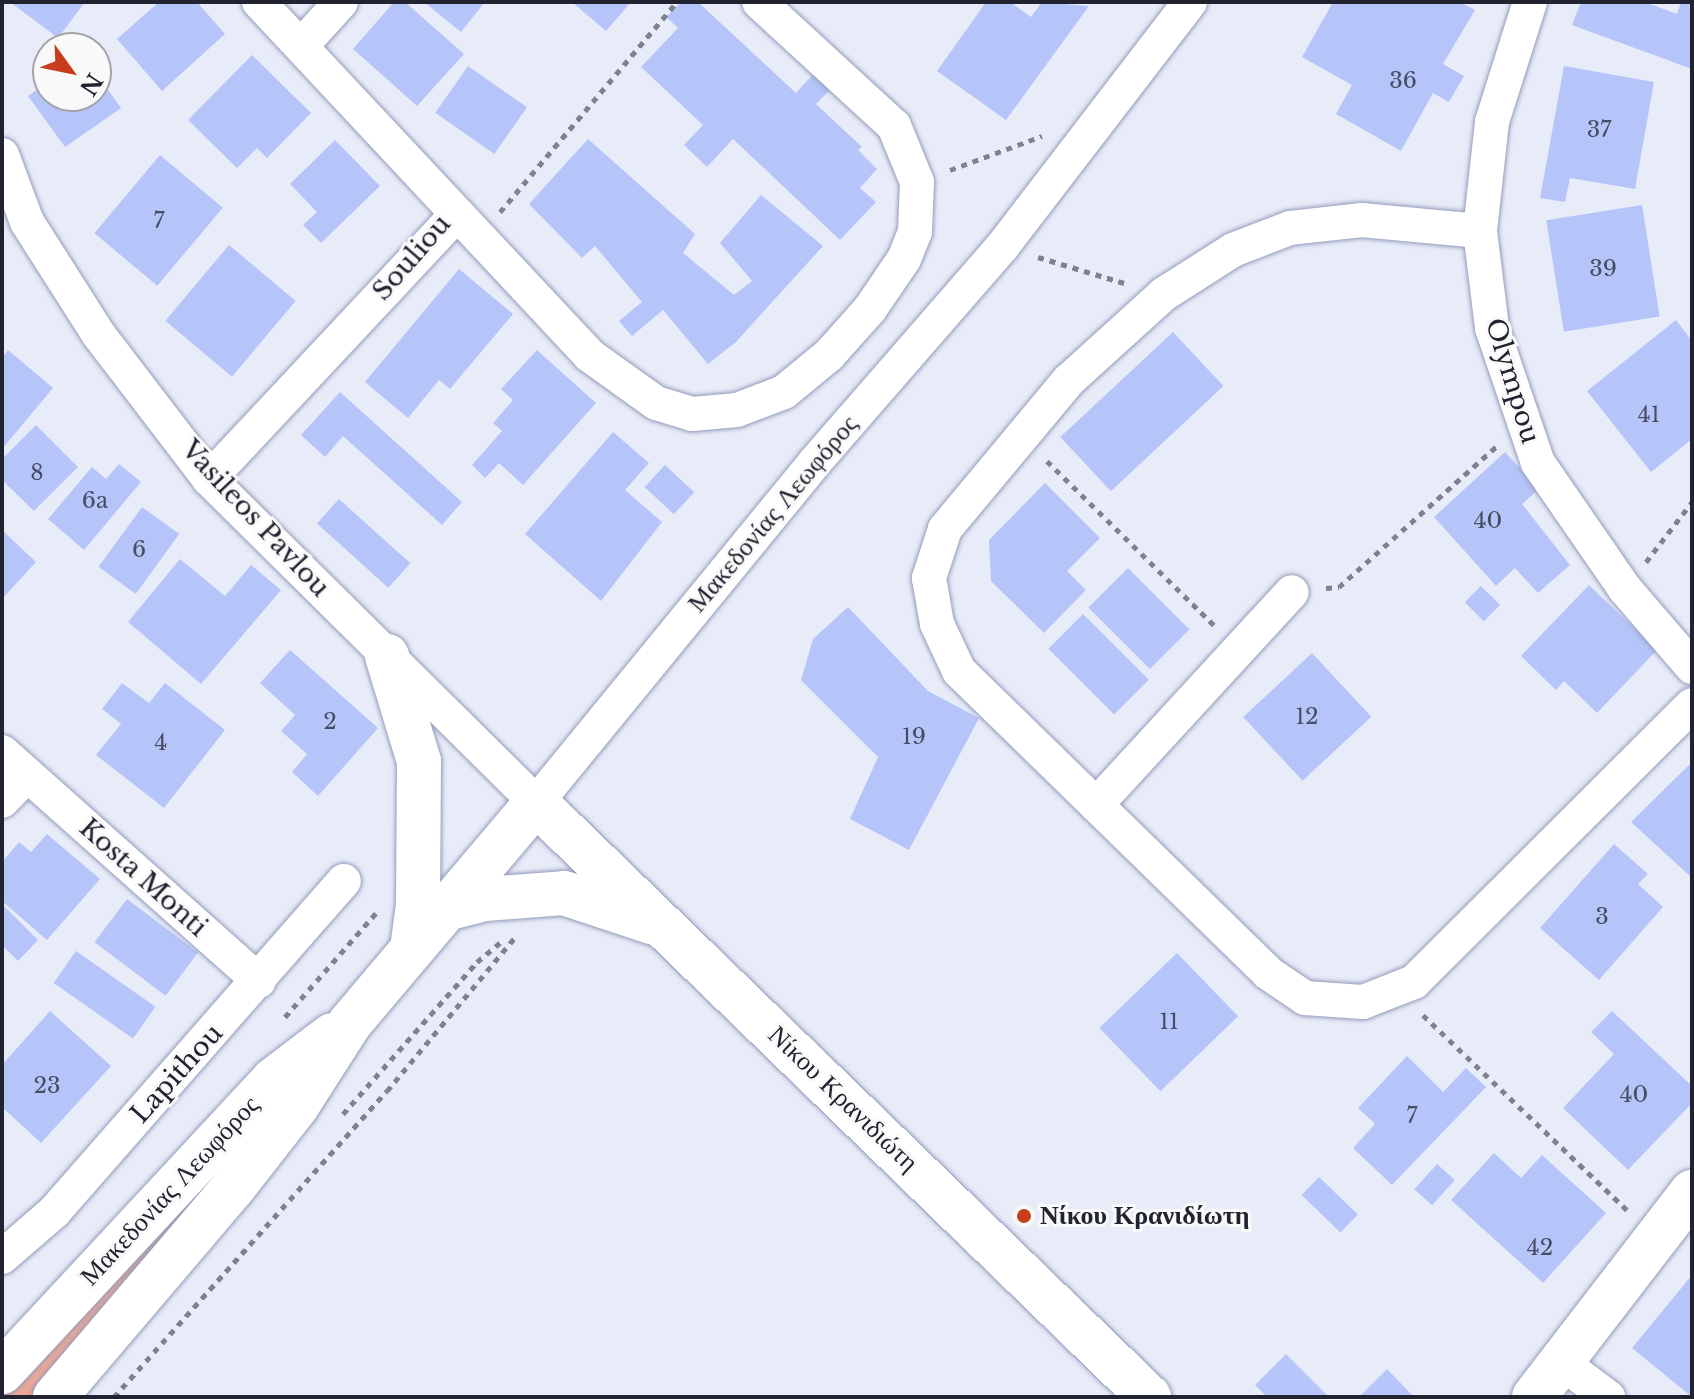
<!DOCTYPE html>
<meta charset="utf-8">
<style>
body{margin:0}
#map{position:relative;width:1694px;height:1399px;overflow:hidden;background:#e8ecf9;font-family:"Libre Baskerville",serif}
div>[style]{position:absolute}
.green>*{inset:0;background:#eea796}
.building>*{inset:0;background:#b6c5f9;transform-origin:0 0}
.path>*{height:5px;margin-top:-2.5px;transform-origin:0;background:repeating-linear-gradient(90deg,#7e818e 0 6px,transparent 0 12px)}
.roads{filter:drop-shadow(0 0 2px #939cba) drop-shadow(0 0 2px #939cba)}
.minor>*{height:34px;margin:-17px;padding:0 17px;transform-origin:17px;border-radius:17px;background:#fff}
.tertiary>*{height:44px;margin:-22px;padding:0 22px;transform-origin:22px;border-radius:22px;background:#fff}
.secondary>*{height:44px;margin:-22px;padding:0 22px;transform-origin:22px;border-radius:22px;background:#fff}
.dots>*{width:22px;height:22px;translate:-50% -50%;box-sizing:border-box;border:4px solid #f9f9f9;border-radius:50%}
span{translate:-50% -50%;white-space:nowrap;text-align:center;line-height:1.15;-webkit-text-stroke:6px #f9f9f9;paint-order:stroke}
.number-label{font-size:22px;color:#464c62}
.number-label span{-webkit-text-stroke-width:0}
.street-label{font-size:26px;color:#212430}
.poi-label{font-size:26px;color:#212430;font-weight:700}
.left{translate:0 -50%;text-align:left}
.frame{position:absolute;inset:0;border:4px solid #212430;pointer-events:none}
.north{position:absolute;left:32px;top:32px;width:80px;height:80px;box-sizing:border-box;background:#f9f9f9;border:2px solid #a3a4a9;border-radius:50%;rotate:123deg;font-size:22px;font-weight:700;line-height:32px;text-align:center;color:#212430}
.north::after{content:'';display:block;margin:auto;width:28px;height:36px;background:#c73d1e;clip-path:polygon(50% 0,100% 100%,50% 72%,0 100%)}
</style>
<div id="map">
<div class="green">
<i style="clip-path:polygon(276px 1096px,33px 1397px,2px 1397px,70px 1320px)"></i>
</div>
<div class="building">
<i style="clip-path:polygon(10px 2px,85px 2px,58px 38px)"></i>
<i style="clip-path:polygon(159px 2px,197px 2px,225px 34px,162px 91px,117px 39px)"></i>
<i style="clip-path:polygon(394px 2px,405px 2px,464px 54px,417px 106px,353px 49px)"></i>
<i style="clip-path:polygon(424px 2px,485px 2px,461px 32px)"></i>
<i style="clip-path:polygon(572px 2px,631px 2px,606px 31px)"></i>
<i style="clip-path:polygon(681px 2px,698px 2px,796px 93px,816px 71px,833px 87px,816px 104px,862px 147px,858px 150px,877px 169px,860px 188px,876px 202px,840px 240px,733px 139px,707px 167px,684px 145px,703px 125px,641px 67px,678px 28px,666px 17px)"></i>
<i style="clip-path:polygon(986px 2px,1010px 2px,1031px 17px,1042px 2px,1089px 6px,1006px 120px,937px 71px)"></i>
<i style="clip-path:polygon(1333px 2px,1460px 2px,1475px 10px,1443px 64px,1464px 76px,1449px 102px,1433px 93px,1401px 151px,1336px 114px,1352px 85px,1302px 57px)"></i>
<i style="clip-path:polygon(1581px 2px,1645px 2px,1677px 14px,1681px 2px,1692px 5px,1692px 69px,1572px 25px)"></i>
<i style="clip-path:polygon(252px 55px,311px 113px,267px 158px,257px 148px,237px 168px,188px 120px)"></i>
<i style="left:468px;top:66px;width:72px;height:57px;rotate:35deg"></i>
<i style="clip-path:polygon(1564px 66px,1654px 82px,1635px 189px,1570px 178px,1565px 202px,1540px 198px)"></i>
<i style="clip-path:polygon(96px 73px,121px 108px,65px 147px,28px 96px,48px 82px,48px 96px,96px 96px)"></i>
<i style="clip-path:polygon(588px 139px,695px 234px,683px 253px,734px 295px,752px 281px,720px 243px,761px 195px,823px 246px,736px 342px,708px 364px,663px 310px,632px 336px,619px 321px,642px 302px,595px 246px,582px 258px,529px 204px)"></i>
<i style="clip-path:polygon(335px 140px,380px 186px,321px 243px,303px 225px,317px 212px,290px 184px)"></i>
<i style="left:160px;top:155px;width:82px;height:102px;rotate:40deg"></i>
<i style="left:1642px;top:205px;width:113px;height:97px;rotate:81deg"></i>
<i style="left:229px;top:245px;width:87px;height:99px;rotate:40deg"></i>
<i style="clip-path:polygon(459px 269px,513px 314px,450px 389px,439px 380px,408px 418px,365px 382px)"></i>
<i style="clip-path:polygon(1676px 320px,1692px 341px,1692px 439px,1651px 472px,1587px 391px)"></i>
<i style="left:1173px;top:332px;width:74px;height:154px;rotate:47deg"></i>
<i style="clip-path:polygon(8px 350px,53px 388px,2px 449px,2px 358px)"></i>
<i style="clip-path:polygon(537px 350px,596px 403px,523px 485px,499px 463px,485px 478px,472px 465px,502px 431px,493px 423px,513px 400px,501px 389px)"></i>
<i style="clip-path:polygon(340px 392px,462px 502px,442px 525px,343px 436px,325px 457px,301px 435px)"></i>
<i style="clip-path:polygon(36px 425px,78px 467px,34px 511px,2px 480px,2px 459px)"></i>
<i style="clip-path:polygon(613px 432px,649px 463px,625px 490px,662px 522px,601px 601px,525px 534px)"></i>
<i style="clip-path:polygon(1505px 452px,1539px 489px,1522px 504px,1570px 565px,1538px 593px,1515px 568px,1496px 586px,1434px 517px)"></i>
<i style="clip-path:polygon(119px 464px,141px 482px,84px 550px,48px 519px,92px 467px,106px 479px)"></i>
<i style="left:665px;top:465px;width:40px;height:30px;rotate:43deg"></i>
<i style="clip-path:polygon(1045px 483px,1100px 538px,1067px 571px,1086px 590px,1044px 633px,991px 581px,989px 540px)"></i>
<i style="left:339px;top:499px;width:96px;height:33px;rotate:42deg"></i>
<i style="left:142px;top:507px;width:46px;height:74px;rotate:36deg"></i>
<i style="clip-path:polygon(2px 530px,36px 562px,2px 599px)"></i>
<i style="clip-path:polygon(180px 559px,225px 596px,251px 565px,281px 590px,201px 684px,128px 622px)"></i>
<i style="left:1128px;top:568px;width:87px;height:56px;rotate:45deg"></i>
<i style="clip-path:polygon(1589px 585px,1657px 650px,1597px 713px,1564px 681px,1556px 690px,1521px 656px)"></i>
<i style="left:1481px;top:586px;width:27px;height:23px;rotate:45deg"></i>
<i style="clip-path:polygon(848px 607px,928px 691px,979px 718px,909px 850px,850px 819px,878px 757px,801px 680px,813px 639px)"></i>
<i style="left:1083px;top:614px;width:93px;height:49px;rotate:45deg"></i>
<i style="clip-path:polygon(290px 650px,378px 728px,318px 796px,292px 772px,307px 754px,281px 731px,295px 715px,260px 683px)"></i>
<i style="left:1312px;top:653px;width:87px;height:94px;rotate:47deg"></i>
<i style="clip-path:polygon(122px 683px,149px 703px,165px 683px,225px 730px,164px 808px,96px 755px,121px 724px,102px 709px)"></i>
<i style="clip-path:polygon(1692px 762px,1692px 878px,1631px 822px)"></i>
<i style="clip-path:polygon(47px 834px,100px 879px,47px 940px,2px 901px,2px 862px,19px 842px,31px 852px)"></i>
<i style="clip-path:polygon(1614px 844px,1648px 874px,1638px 884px,1663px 907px,1599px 980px,1540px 928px)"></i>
<i style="left:127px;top:899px;width:89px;height:54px;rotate:37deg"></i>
<i style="clip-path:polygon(2px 904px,38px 940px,18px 961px,2px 945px)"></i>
<i style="left:76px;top:951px;width:97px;height:39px;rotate:35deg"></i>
<i style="left:1177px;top:953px;width:88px;height:108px;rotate:46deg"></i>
<i style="clip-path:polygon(50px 1011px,111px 1066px,41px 1143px,2px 1107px,2px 1065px)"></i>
<i style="clip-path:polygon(1612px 1011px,1692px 1086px,1692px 1103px,1628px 1170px,1563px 1108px,1614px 1054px,1591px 1032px)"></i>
<i style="clip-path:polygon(1407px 1056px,1443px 1092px,1466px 1068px,1486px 1087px,1392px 1185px,1353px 1148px,1375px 1124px,1358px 1108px)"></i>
<i style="clip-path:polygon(1494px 1153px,1521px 1178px,1542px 1155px,1606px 1213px,1543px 1283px,1451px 1200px)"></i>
<i style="left:1437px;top:1164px;width:24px;height:34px;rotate:42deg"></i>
<i style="left:1319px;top:1177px;width:54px;height:25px;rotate:44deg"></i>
<i style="clip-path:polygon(1692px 1275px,1692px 1397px,1632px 1348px)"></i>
<i style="clip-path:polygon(1286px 1354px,1329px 1397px,1267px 1397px,1255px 1385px)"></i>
<i style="clip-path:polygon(1387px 1369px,1414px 1397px,1359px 1397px)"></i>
</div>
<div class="path">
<i style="left:950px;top:170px;width:98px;rotate:-20.3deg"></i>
<i style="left:500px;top:212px;width:275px;rotate:-49.9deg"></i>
<i style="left:1038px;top:257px;width:90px;rotate:16.8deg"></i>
<i style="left:1047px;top:461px;width:234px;rotate:44.5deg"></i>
<i style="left:1646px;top:562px;width:76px;rotate:-52.5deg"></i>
<i style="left:1326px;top:588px;width:13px;rotate:-4deg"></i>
<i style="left:1339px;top:587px;width:213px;rotate:-41.8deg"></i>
<i style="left:1423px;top:1015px;width:282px;rotate:43.7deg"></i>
<i style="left:285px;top:1017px;width:138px;rotate:-48.8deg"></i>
<i style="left:343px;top:1114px;width:203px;rotate:-48.6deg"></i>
<i style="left:477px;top:962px;width:35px;rotate:-40deg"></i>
<i style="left:114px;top:1397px;width:410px;rotate:-48.3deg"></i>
<i style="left:387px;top:1091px;width:202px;rotate:-50.2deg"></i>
</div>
<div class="roads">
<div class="minor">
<i style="left:259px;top:2px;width:483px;rotate:46.9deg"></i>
<i style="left:589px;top:355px;width:82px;rotate:35.6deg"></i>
<i style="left:656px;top:403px;width:38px;rotate:17deg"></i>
<i style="left:692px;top:414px;width:45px;rotate:-5.1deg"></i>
<i style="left:737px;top:410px;width:50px;rotate:-21deg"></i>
<i style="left:784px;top:392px;width:58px;rotate:-39.4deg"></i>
<i style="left:829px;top:355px;width:62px;rotate:-48.3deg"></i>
<i style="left:870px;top:309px;width:60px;rotate:-55.8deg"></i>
<i style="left:904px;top:259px;width:29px;rotate:-68deg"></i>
<i style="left:915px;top:232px;width:50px;rotate:-87.7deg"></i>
<i style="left:917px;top:182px;width:61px;rotate:-112.3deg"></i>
<i style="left:894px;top:126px;width:183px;rotate:-137.4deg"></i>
<i style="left:1530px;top:2px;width:126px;rotate:107.6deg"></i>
<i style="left:1492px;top:122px;width:110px;rotate:96.3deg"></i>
<i style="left:1480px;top:231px;width:98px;rotate:82.9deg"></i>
<i style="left:1492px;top:328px;width:143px;rotate:71.2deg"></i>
<i style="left:1538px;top:463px;width:153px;rotate:55.4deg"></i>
<i style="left:1625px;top:589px;width:103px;rotate:49.3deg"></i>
<i style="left:302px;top:45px;width:58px;rotate:-47.8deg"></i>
<i style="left:2px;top:155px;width:72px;rotate:69.5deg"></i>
<i style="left:27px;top:222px;width:134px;rotate:57.5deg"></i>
<i style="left:99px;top:335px;width:181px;rotate:52.6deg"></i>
<i style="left:209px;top:479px;width:460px;rotate:44.7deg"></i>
<i style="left:536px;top:803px;width:441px;rotate:-50.7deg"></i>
<i style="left:815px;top:462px;width:285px;rotate:-49deg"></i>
<i style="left:1002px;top:247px;width:309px;rotate:-52.5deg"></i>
<i style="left:1480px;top:231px;width:119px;rotate:-174.7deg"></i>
<i style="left:1362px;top:220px;width:72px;rotate:173.7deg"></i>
<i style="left:1290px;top:228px;width:61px;rotate:158.9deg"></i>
<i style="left:1233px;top:250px;width:82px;rotate:147.5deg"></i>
<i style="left:1164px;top:294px;width:128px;rotate:137.8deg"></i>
<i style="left:1069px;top:380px;width:194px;rotate:129.8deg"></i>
<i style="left:945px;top:529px;width:52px;rotate:108.1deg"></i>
<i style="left:929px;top:578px;width:47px;rotate:80.1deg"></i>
<i style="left:937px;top:624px;width:52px;rotate:64.9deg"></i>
<i style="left:959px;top:671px;width:432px;rotate:44.3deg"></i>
<i style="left:1268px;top:973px;width:45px;rotate:34deg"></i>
<i style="left:1305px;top:998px;width:58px;rotate:3.9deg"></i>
<i style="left:1363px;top:1002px;width:55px;rotate:-21.4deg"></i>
<i style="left:1414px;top:982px;width:392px;rotate:-44.9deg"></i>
<i style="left:209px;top:479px;width:362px;rotate:-46.9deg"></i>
<i style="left:2px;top:752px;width:344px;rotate:41.7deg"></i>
<i style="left:2px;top:801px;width:36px;rotate:-46deg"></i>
<i style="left:1096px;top:805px;width:289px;rotate:-47.4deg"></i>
<i style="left:2px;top:1257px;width:69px;rotate:-40.9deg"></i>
<i style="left:54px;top:1212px;width:440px;rotate:-48.8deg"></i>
<i style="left:1561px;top:1362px;width:59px;rotate:36.7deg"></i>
</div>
<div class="tertiary">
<i style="left:1534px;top:1397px;width:259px;rotate:-52.4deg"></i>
</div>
<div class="secondary">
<i style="left:387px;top:656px;width:110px;rotate:73.1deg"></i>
<i style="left:419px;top:761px;width:144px;rotate:90.4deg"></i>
<i style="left:418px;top:905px;width:44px;rotate:97.8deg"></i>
<i style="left:446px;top:909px;width:40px;rotate:-14.4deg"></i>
<i style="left:485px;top:899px;width:79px;rotate:-4.3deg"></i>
<i style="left:564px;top:893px;width:92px;rotate:18.4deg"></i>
<i style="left:2px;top:1372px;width:398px;rotate:-47.1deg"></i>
<i style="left:273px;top:1080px;width:74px;rotate:-37.3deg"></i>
<i style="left:55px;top:1397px;width:275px;rotate:-49.6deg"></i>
<i style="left:233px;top:1188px;width:104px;rotate:-52deg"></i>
<i style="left:297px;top:1106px;width:98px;rotate:-57.4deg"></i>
<i style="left:350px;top:1023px;width:288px;rotate:-49.8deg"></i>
<i style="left:536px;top:803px;width:854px;rotate:44.1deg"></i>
</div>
</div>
<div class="dots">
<i style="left:1024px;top:1216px;background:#c73d1e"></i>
</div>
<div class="number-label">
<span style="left:1403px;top:81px">36</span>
<span style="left:1599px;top:130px">37</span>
<span style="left:159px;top:221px">7</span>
<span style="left:1603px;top:269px">39</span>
<span style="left:1649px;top:415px">41</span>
<span style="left:37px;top:473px">8</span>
<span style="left:95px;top:501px">6a</span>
<span style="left:1488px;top:521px">40</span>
<span style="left:139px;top:550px">6</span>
<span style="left:1307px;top:717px">12</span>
<span style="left:330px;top:722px">2</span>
<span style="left:914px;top:737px">19</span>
<span style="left:161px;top:743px">4</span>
<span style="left:1602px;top:917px">3</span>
<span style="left:1169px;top:1022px">11</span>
<span style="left:47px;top:1086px">23</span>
<span style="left:1634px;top:1095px">40</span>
<span style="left:1412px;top:1116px">7</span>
<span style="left:1540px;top:1248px">42</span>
</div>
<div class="street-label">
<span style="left:412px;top:258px;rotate:-49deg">Souliou</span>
<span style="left:1512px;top:381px;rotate:73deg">Olympou</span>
<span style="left:773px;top:514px;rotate:-50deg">Μακεδονίας Λεωφόρος</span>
<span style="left:255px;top:519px;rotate:47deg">Vasileos Pavlou</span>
<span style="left:143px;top:878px;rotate:42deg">Kosta Monti</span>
<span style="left:177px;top:1074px;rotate:-48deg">Lapithou</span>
<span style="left:843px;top:1099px;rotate:44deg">Νίκου Κρανιδιώτη</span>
<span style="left:170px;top:1191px;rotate:-47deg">Μακεδονίας Λεωφόρος</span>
</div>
<div class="poi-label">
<span class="left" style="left:1040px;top:1216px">Νίκου Κρανιδίωτη</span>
</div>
<div class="frame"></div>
<div class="north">N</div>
</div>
